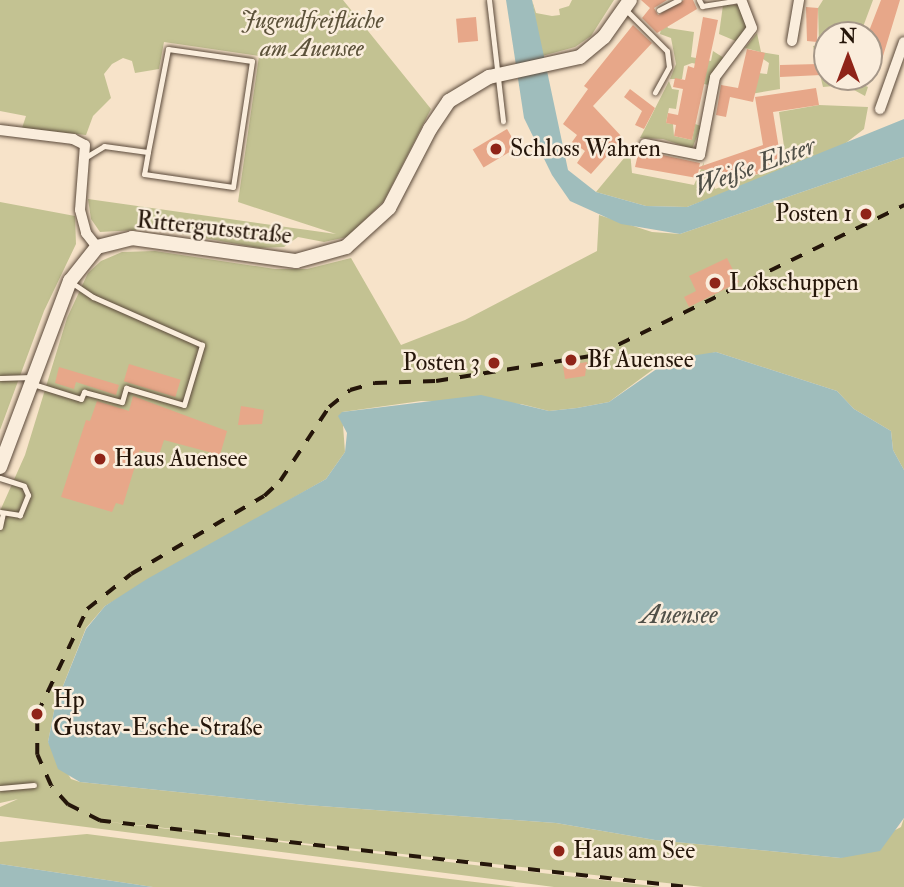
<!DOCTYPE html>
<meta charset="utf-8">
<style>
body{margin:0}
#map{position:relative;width:904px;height:887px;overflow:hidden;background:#f7e3c9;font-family:"IM FELL Double Pica",serif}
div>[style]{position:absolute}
.green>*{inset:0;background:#c3c292}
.water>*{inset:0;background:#9fbdbc}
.building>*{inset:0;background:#e7a789;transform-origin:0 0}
.roads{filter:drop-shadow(0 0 2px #5a493a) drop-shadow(0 0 2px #5a493a)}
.lane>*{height:5px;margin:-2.5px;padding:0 2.5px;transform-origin:2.5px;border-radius:2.5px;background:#faeddc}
.street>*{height:10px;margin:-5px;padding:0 5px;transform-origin:5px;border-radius:5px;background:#faeddc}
.secondary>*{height:14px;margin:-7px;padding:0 7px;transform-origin:7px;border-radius:7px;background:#faeddc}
.rail>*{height:3.5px;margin-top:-1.75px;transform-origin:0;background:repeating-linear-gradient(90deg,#25160a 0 12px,transparent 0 24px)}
.dots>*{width:19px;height:19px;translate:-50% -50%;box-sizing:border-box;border:4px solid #faeddc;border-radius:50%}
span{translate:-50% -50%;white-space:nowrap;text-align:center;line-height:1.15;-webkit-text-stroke:5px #faeddc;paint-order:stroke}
.park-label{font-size:24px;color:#5c523a;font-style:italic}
.poi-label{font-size:24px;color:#25160a}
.left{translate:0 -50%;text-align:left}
.right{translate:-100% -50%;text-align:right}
.street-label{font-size:24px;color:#25160a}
.water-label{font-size:26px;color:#505048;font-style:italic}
.north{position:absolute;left:813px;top:21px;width:70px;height:70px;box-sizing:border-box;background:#faeddc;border:2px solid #a59788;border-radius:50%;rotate:0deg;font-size:19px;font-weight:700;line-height:28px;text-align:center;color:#25160a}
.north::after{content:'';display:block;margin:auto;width:24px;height:32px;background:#8f2418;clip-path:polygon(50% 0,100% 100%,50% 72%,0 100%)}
</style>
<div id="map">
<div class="green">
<i style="clip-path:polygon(0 0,343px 0,431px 109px,384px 201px,347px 237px,324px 242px,298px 237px,284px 247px,259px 248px,155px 229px,100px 232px,91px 219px,88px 199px,336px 234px,238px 202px,259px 56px,164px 42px,159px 69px,135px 73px,132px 61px,123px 58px,112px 64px,104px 74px,111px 98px,93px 116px,86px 135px,22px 128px,26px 116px,0 111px)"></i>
<i style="clip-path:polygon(532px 0,536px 13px,552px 16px,560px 15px,559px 9px,569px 6px,572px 0,614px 0,591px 36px,575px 47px,542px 56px)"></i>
<i style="clip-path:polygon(823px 0,873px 0,860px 35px,827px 35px,827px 77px,846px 77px,868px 87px,865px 96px,845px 85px,823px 87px,813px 46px,819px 45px,818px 8px)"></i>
<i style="clip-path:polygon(723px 5px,738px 5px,749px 27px,738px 42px,719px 34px)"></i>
<i style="clip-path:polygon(663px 17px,668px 28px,694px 32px,691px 57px,711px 61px,713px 51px,724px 58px,709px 85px,704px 84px,707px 66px,692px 63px,684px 66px,682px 79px,670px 79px,676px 64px,671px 38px,660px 34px)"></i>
<i style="clip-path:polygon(757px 33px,761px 52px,779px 55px,780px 89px,745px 95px,759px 73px,767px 74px,769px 63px,760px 57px,760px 52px,745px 48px)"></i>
<i style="clip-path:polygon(669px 81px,672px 89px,679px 90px,676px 109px,669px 108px,666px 123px,673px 124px,674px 136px,692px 140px,695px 124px,701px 126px,692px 149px,663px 139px,640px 138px)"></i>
<i style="clip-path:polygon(819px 105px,868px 107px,864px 129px,838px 149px,687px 207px,646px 206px,596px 192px,630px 151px,632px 173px,694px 185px,704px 162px,703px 169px,710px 170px,715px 189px,770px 170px,769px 164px,786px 160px,779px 112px)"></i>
<i style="clip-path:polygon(904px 157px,904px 470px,893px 450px,891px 431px,854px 409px,837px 391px,716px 352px,655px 368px,609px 402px,577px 408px,549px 411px,521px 404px,421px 401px,342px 412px,345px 452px,326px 479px,105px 606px,86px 628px,55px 706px,48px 742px,71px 779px,80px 782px,306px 805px,556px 823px,655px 840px,841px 858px,901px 827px,904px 818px,904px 887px,703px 887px,92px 820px,661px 887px,554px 887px,0 816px,0 807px,18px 799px,0 803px,0 511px,25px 455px,67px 318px,88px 273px,101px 261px,122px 252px,155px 251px,275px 269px,307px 269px,351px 258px,401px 345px,465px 320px,597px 251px,599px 215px,652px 232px,680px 234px)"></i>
<i style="clip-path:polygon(0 202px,75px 216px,76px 244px,44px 311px,0 430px)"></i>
<i style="clip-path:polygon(87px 834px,292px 860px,516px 887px,153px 887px,0 864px,0 842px)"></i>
</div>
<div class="water">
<i style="clip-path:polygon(506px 0,532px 0,568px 170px,596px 192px,646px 206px,687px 207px,904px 119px,904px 157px,680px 234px,621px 224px,570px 201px,552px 175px,524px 118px)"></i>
<i style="clip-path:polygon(716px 352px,837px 391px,854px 409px,891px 431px,893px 450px,904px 470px,904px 818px,880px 851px,841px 858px,655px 840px,556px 823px,306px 805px,80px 782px,58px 769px,48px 742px,55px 706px,86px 629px,105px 606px,147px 579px,326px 479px,345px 452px,347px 433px,338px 416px,342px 412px,481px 395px,549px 411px,577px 408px,609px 402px,671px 359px)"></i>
<i style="clip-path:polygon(0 864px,153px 887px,0 887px)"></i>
</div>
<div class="building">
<i style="clip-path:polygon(641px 0,667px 0,654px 8px,658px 15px,684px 0,693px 0,697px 9px,657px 33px,642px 18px,650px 8px)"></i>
<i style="clip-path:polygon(881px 0,900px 0,880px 66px,876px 65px,870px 81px,869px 31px)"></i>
<i style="clip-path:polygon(806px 7px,818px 8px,817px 42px,807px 41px)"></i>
<i style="left:476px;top:17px;width:24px;height:20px;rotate:85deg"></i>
<i style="clip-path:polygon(703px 17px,718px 20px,692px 140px,674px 136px,676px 125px,666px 123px,668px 113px,678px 115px,683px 89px,673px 87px,675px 78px,685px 80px,688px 66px,694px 68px)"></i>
<i style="clip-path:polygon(633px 25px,652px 43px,593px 106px,623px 138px,591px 174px,577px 163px,585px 151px,572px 142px,577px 135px,563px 124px,588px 89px,584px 86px)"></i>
<i style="clip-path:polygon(747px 49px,765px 53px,753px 102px,730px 97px,726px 117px,716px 115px,721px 85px,738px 88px)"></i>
<i style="clip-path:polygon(818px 64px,821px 75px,780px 77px,780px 65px)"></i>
<i style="clip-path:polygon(816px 88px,819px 105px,773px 112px,781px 161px,769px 164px,771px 170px,722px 184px,718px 171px,699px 169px,697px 178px,635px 167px,639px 150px,700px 163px,699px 167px,763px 145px,755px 97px)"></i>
<i style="clip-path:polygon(630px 89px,655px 108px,644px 129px,635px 125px,642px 111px,624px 97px)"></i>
<i style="left:507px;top:129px;width:21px;height:40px;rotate:59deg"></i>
<i style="clip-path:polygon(727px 258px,739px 282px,689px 307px,684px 297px,696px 291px,689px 276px)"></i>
<i style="clip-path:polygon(587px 362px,585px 376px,565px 379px,563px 366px)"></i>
<i style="left:129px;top:364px;width:54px;height:18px;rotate:17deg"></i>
<i style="clip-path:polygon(59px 367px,119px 385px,116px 395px,76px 382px,74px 389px,55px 383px)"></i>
<i style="clip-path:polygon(133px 396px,227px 431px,220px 455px,164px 440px,159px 455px,140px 450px,123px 505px,116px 503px,112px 512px,61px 497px,86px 420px,90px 421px,97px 401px,129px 411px)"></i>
<i style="clip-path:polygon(241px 406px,264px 410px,262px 424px,238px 425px)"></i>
</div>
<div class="roads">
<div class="lane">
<i style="left:489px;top:0;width:122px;rotate:83.4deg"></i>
<i style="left:699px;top:0;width:7px;rotate:63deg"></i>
<i style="left:702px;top:6px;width:36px;rotate:-9deg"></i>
<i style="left:626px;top:10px;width:58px;rotate:45deg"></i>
<i style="left:667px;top:51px;width:16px;rotate:83deg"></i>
<i style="left:669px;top:67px;width:29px;rotate:119deg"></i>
<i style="left:659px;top:10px;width:22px;rotate:-27deg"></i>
<i style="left:86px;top:157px;width:21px;rotate:-31deg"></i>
<i style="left:104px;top:146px;width:44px;rotate:7.8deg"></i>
<i style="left:148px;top:152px;width:22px;rotate:100deg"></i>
<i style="left:144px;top:174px;width:90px;rotate:8.3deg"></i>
<i style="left:233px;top:187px;width:127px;rotate:-81.4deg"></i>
<i style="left:252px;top:61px;width:85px;rotate:-171.9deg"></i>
<i style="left:168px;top:49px;width:105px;rotate:101deg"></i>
<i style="left:0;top:378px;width:32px;rotate:-2deg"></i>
<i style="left:33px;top:384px;width:50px;rotate:17.4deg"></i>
<i style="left:81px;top:399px;width:8px;rotate:-67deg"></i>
<i style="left:84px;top:392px;width:39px;rotate:15deg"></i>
<i style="left:122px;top:402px;width:15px;rotate:-74deg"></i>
<i style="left:126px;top:388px;width:60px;rotate:16.3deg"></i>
<i style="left:184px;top:405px;width:63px;rotate:-73.3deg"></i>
<i style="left:202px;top:345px;width:119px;rotate:-156.2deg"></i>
<i style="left:93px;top:297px;width:25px;rotate:-146deg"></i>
<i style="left:0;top:478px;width:25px;rotate:18deg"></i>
<i style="left:24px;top:486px;width:10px;rotate:66deg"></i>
<i style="left:28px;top:495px;width:22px;rotate:112deg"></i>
<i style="left:20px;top:515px;width:20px;rotate:-171deg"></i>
<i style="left:0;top:527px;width:14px;rotate:-78deg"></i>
<i style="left:0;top:788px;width:34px;rotate:-5deg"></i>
</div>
<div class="street">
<i style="left:792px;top:41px;width:42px;rotate:-80.3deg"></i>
<i style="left:880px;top:109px;width:71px;rotate:-70.3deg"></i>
<i style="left:0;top:130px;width:74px;rotate:7deg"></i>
<i style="left:73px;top:139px;width:13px;rotate:27deg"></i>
<i style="left:85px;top:145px;width:65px;rotate:94.4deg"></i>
<i style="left:80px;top:210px;width:24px;rotate:75deg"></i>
<i style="left:86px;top:233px;width:18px;rotate:52deg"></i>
<i style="left:645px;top:144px;width:56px;rotate:11.3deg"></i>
<i style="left:700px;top:155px;width:79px;rotate:-79.1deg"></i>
<i style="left:715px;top:77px;width:61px;rotate:-52.9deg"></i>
<i style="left:752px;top:28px;width:30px;rotate:-111deg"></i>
</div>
<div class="secondary">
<i style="left:0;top:467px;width:199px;rotate:-69.4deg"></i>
<i style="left:70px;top:281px;width:43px;rotate:-51.5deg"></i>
<i style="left:97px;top:247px;width:36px;rotate:-14deg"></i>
<i style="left:132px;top:238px;width:166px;rotate:8deg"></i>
<i style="left:296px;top:261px;width:52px;rotate:-15.6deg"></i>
<i style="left:346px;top:247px;width:58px;rotate:-42.2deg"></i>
<i style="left:389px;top:208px;width:89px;rotate:-62.6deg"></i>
<i style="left:430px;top:129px;width:34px;rotate:-56deg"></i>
<i style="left:449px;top:101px;width:47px;rotate:-31deg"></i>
<i style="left:489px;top:77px;width:93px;rotate:-12.4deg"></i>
<i style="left:580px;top:57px;width:31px;rotate:-40deg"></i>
<i style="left:604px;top:37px;width:45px;rotate:-54.9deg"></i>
</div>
</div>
<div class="rail">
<i style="left:683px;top:887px;width:587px;rotate:-173.54deg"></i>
<i style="left:100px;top:821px;width:36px;rotate:-153deg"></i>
<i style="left:68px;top:805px;width:25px;rotate:-132deg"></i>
<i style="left:51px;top:786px;width:34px;rotate:-114deg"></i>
<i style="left:37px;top:755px;width:41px;rotate:-90deg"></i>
<i style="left:37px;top:714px;width:116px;rotate:-64.5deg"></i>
<i style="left:87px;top:609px;width:56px;rotate:-38.5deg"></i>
<i style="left:131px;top:574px;width:154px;rotate:-30.4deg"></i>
<i style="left:264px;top:496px;width:22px;rotate:-43deg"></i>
<i style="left:280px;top:481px;width:89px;rotate:-56.5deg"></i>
<i style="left:329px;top:407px;width:27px;rotate:-39deg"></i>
<i style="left:350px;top:390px;width:26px;rotate:-16deg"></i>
<i style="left:375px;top:383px;width:61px;rotate:-1.9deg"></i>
<i style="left:436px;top:381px;width:163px;rotate:-9.2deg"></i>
<i style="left:597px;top:355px;width:342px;rotate:-26deg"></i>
</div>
<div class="dots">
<i style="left:496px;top:149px;background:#8f2418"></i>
<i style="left:866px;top:214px;background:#8f2418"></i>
<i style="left:715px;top:283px;background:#8f2418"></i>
<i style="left:571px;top:360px;background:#8f2418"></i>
<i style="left:494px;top:363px;background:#8f2418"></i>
<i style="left:100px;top:459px;background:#8f2418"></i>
<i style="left:37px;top:714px;background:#8f2418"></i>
<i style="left:559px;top:851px;background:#8f2418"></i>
</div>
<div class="park-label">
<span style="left:312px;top:35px">Jugendfreifläche<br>am Auensee</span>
</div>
<div class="poi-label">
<span class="left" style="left:510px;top:149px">Schloss Wahren</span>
<span class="right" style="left:852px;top:214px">Posten 1</span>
<span class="left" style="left:729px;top:283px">Lokschuppen</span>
<span class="left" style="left:587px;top:360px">Bf Auensee</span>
<span class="right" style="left:480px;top:363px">Posten 3</span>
<span class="left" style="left:114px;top:459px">Haus Auensee</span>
<span class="left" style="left:53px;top:714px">Hp<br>Gustav-Esche-Straße</span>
<span class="left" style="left:573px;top:851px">Haus am See</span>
</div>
<div class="street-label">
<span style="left:214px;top:228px;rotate:6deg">Rittergutsstraße</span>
</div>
<div class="water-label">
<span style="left:755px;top:167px;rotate:-20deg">Weiße Elster</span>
<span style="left:679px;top:616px">Auensee</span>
</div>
<div class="north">N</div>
</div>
